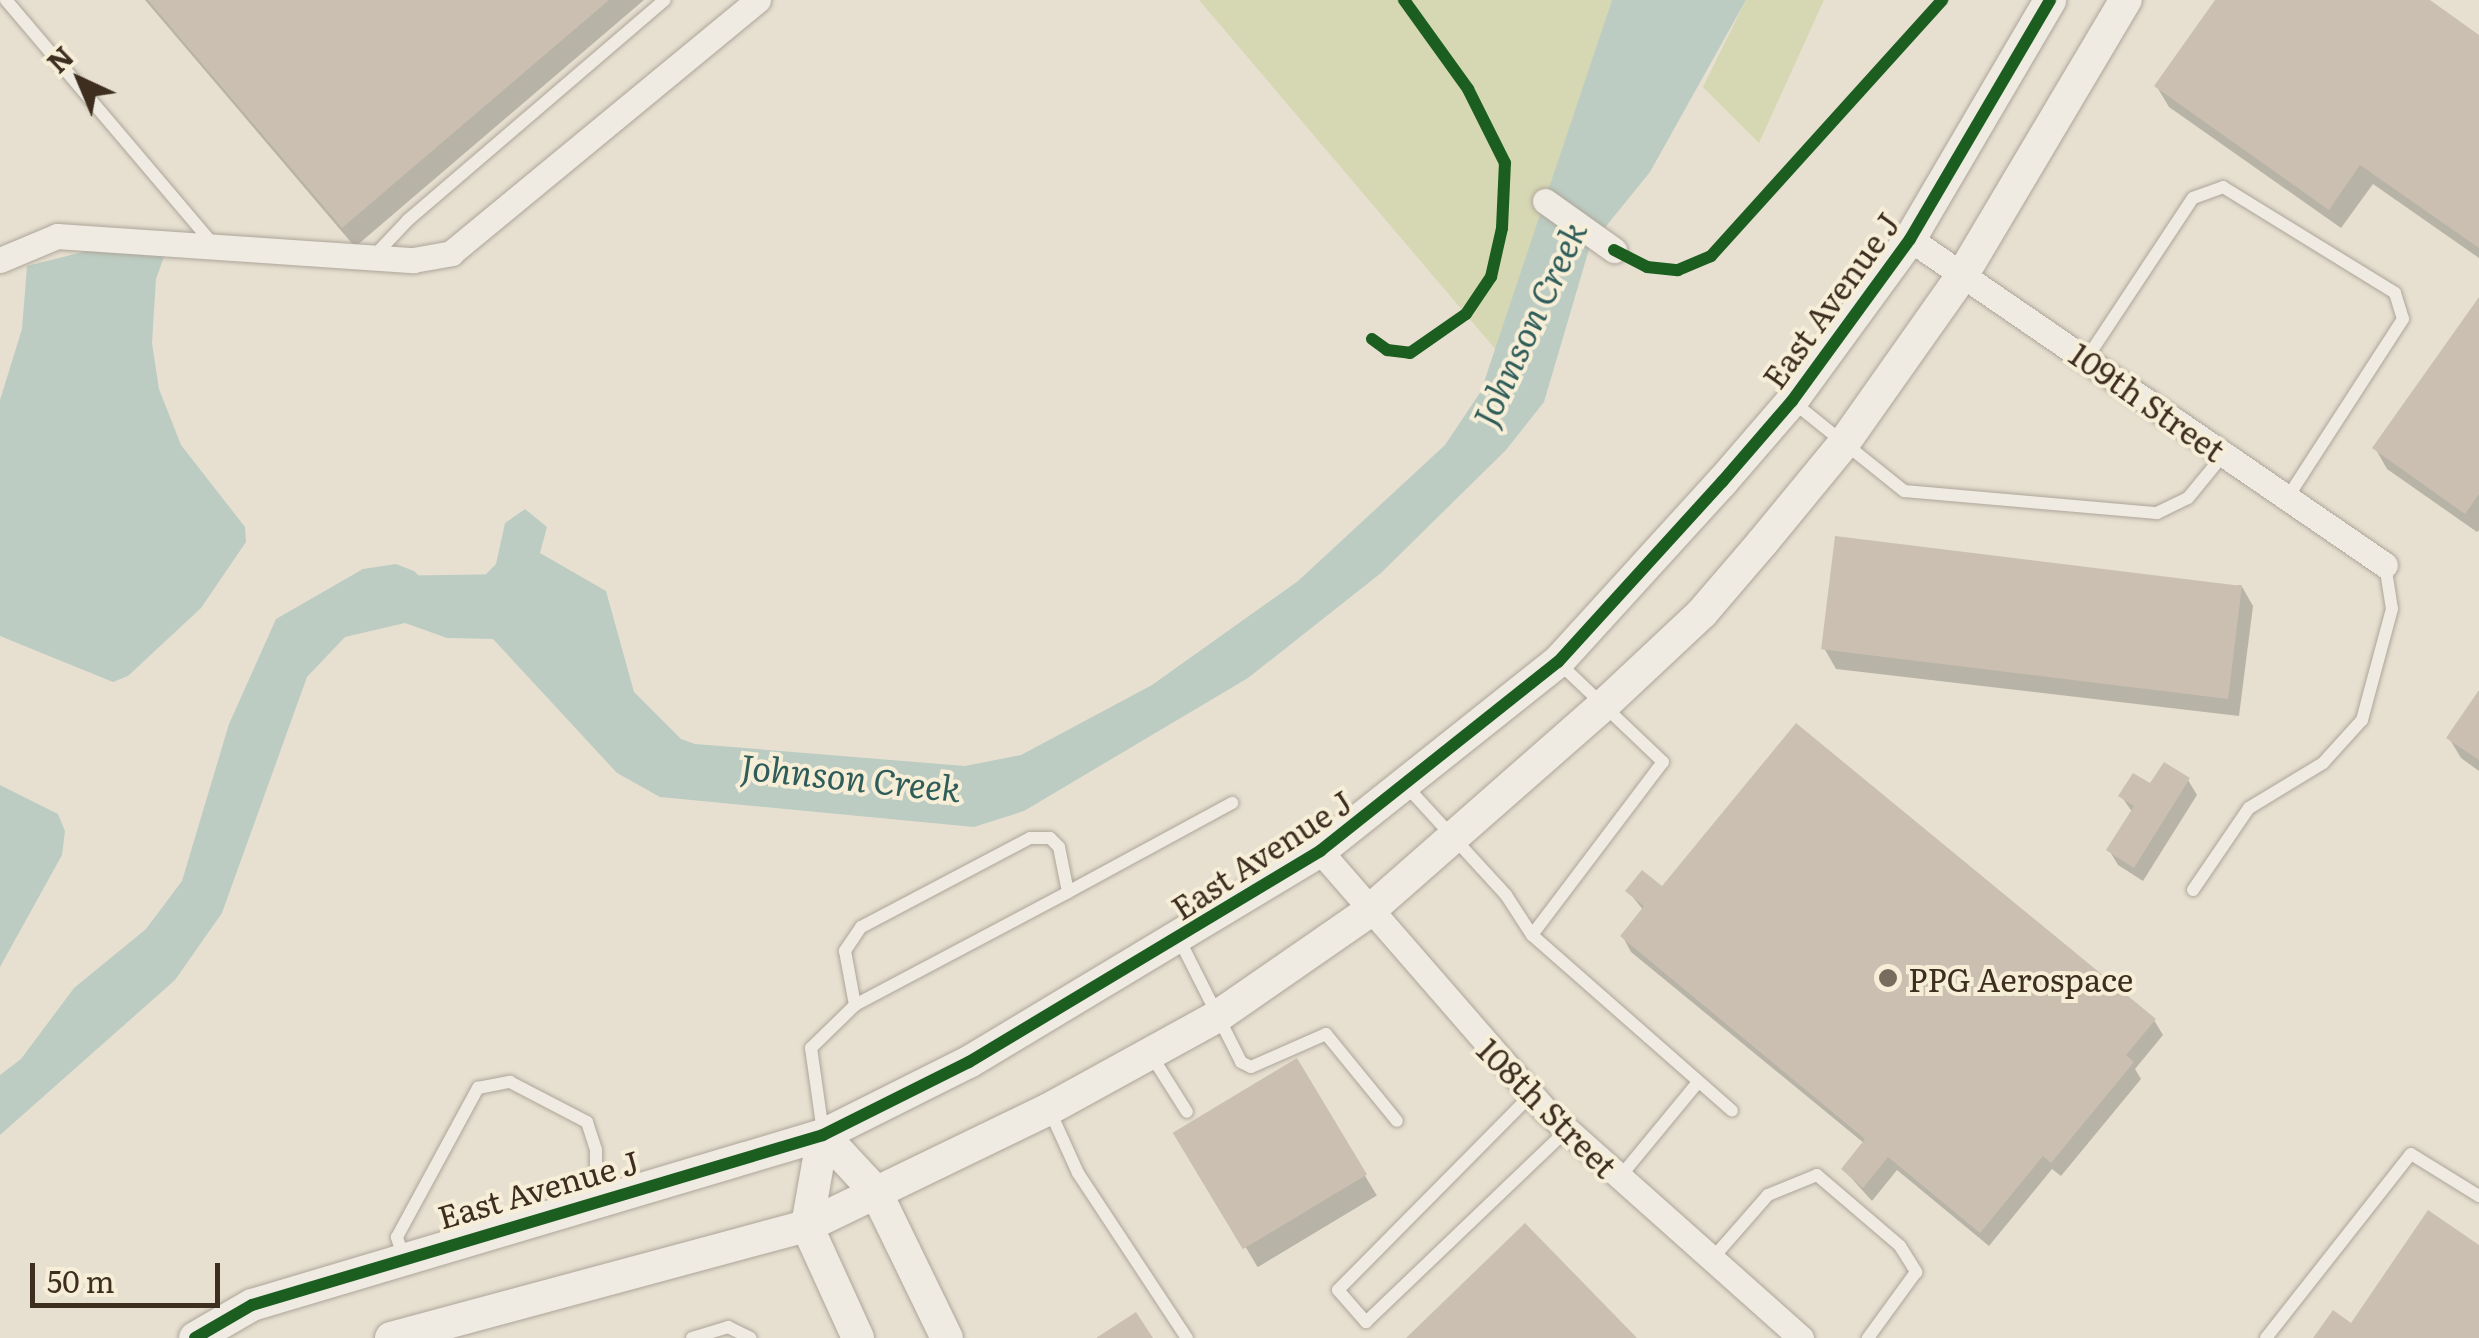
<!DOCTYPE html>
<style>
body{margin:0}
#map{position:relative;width:2479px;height:1338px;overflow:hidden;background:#e7e0d1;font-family:Literata,serif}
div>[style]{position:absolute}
.green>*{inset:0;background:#d6d7b3}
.water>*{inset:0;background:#bcccc2}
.shadow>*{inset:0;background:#0003;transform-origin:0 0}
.river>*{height:45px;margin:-22.5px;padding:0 22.5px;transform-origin:22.5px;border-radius:22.5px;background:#bcccc2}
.building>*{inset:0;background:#cbbfb2;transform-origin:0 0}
.roads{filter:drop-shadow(0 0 2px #ada599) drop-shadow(0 0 2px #ada599)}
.service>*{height:12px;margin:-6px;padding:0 6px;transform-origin:6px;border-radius:6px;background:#efebe3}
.minor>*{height:25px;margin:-12.5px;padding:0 12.5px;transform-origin:12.5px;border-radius:12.5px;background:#efebe3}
.tertiary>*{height:32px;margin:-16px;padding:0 16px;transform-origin:16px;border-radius:16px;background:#efebe3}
.cycleway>*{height:12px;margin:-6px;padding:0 6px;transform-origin:6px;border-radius:6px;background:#1b5e20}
.dots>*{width:28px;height:28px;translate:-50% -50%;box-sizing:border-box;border:5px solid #f7eed8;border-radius:50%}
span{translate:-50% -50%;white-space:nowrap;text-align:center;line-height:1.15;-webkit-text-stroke:8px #f7eed8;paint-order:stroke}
.street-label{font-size:32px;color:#3d2e20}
.poi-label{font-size:32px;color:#3d2e20}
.left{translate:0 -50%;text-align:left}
.water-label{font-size:35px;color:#2f5d5a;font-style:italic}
.north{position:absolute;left:30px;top:30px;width:100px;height:100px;-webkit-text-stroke:8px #f7eed8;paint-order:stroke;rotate:316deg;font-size:28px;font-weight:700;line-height:40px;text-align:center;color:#3d2e20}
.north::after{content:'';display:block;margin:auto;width:35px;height:45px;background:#3d2e20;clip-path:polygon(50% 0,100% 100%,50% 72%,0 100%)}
.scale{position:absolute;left:30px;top:1263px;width:190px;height:45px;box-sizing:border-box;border:5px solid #3d2e20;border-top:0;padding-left:12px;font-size:30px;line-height:35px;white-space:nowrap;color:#3d2e20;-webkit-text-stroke:8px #f7eed8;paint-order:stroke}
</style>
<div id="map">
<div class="green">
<i style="clip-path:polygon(1199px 0,1612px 0,1496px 350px)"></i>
<i style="clip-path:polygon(1746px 0,1824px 0,1759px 143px,1703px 87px)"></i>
</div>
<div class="water">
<i style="clip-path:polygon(1612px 0,1746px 0,1650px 172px,1590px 246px,1544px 402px,1506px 450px,1381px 573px,1248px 678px,1024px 811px,974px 827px,660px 797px,617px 773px,493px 639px,447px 638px,405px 623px,345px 637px,307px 677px,222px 913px,175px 980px,0 1135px,0 1075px,21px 1059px,74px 988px,146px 929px,182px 881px,229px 724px,276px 619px,363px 569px,396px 564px,414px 571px,452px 609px,496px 564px,505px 523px,525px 509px,547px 527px,540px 553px,606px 591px,634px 692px,681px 739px,695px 744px,965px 766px,1021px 755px,1152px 685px,1298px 581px,1445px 445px,1481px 391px)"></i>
<i style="clip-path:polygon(95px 249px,165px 254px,156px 279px,152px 343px,159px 389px,181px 445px,245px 527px,246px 542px,201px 608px,128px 676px,113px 682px,0 636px,0 400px,22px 329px,27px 266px)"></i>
<i style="clip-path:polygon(0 785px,58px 814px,65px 831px,62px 855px,0 967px)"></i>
</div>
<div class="shadow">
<i style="clip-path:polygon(145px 0,644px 0,355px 247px)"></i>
<i style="clip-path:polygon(2218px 0,2425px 0,2479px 38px,2479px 258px,2373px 184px,2341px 228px,2169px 107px,2157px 87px)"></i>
<i style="clip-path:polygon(2479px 301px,2479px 530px,2477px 532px,2387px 469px,2375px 448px)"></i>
<i style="clip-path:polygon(2241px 585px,2253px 606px,2239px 716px,1836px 669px,1824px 648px)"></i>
<i style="clip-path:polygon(2479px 694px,2479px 771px,2461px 758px,2449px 738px)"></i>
<i style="clip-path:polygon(2188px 780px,2197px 795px,2143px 881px,2118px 865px,2109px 850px,2133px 813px,2121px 796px)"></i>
<i style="clip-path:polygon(1662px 889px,2154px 1020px,2163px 1035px,2135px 1069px,2141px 1079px,2061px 1176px,2052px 1169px,1989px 1246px,1897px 1170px,1872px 1201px,1844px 1170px,1865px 1144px,1631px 952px,1623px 937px,1644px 911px,1628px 891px)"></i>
<i style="left:1296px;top:1061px;width:157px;height:139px;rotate:59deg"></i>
</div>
<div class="river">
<i style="left:380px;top:598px;width:131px;rotate:-0.9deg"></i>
<i style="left:511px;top:596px;width:19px;rotate:28deg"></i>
</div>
<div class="building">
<i style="clip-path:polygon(148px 0,609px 0,342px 228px)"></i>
<i style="clip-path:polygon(2215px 0,2430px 0,2479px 35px,2479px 248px,2360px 165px,2329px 210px,2154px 86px)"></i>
<i style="clip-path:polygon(2479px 297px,2479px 494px,2465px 514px,2372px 448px)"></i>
<i style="left:1835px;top:536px;width:410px;height:114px;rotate:7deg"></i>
<i style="clip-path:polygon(2479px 690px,2479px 760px,2446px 738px)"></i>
<i style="clip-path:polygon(1796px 723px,2156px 1019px,2126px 1055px,2134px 1062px,2051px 1163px,2043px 1156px,1980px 1233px,1888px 1157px,1863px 1188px,1841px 1169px,1865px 1139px,1620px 936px,1644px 906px,1625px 891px,1642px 870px,1662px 886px)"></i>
<i style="clip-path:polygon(2164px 762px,2190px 778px,2134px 868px,2106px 850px,2134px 806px,2118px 796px,2133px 773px,2150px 783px)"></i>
<i style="left:1297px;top:1058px;width:136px;height:145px;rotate:59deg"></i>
<i style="clip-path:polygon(2428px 1210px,2479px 1245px,2479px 1338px,2313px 1338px,2333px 1310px,2351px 1323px)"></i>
<i style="clip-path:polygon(1525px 1223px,1637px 1338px,1406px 1338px)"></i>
<i style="clip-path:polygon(1136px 1312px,1153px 1338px,1096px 1338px)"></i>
</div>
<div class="roads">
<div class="service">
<i style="left:6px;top:0;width:321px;rotate:49.7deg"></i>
<i style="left:374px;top:256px;width:50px;rotate:-46.6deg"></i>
<i style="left:408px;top:220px;width:338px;rotate:-40.6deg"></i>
<i style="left:2087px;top:358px;width:192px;rotate:-56.5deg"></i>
<i style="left:2193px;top:198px;width:32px;rotate:-20deg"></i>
<i style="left:2223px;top:187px;width:202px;rotate:31.6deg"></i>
<i style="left:2395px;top:293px;width:27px;rotate:73deg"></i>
<i style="left:2403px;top:319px;width:213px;rotate:122.9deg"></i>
<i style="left:1793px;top:402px;width:142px;rotate:38.7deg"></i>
<i style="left:1904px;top:491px;width:254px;rotate:5deg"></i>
<i style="left:2157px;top:513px;width:34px;rotate:-26deg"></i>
<i style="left:2188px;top:498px;width:57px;rotate:-50.7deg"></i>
<i style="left:1408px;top:788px;width:145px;rotate:47.5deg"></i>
<i style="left:1506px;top:895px;width:48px;rotate:57deg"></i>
<i style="left:1532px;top:935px;width:266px;rotate:41.3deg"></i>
<i style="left:2193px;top:890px;width:99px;rotate:-55.7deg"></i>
<i style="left:2249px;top:808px;width:87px;rotate:-31.3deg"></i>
<i style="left:2323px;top:763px;width:58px;rotate:-47.8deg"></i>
<i style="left:2362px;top:720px;width:115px;rotate:-74.9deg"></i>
<i style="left:2392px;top:609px;width:45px;rotate:-99deg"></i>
<i style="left:1068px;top:892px;width:187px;rotate:-28.5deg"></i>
<i style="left:1532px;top:935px;width:217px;rotate:-52.9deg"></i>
<i style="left:1663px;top:762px;width:145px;rotate:-136.4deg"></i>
<i style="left:1180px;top:941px;width:136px;rotate:63.2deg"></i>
<i style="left:1241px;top:1062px;width:11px;rotate:27deg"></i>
<i style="left:1251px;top:1067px;width:82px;rotate:-23.7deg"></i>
<i style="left:1326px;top:1034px;width:112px;rotate:50.8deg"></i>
<i style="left:1151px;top:1055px;width:67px;rotate:57.7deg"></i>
<i style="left:1531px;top:1095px;width:274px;rotate:134.7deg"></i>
<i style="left:1338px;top:1290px;width:43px;rotate:48.8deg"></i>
<i style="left:1366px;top:1322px;width:278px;rotate:-43.7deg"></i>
<i style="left:1049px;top:1109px;width:70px;rotate:65.6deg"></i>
<i style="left:1078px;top:1173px;width:198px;rotate:56.6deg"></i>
<i style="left:823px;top:1132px;width:85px;rotate:-98.1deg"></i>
<i style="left:811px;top:1048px;width:62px;rotate:-44.3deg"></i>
<i style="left:855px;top:1005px;width:241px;rotate:-27.9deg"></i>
<i style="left:1068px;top:892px;width:46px;rotate:-101.3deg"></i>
<i style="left:1059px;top:847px;width:13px;rotate:-135deg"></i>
<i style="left:1050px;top:838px;width:20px;rotate:180deg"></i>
<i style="left:1030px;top:838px;width:191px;rotate:152.2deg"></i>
<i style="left:861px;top:927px;width:29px;rotate:124deg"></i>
<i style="left:845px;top:951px;width:55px;rotate:79.5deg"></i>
<i style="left:1619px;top:1178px;width:124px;rotate:-50.5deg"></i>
<i style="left:403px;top:1256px;width:20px;rotate:-108deg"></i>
<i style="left:397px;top:1237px;width:170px;rotate:-61.5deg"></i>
<i style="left:478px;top:1088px;width:33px;rotate:-11deg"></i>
<i style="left:510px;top:1082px;width:87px;rotate:27.5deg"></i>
<i style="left:587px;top:1122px;width:29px;rotate:72deg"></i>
<i style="left:596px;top:1150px;width:50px;rotate:90deg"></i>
<i style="left:1712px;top:1259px;width:85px;rotate:-48.8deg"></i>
<i style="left:1768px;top:1195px;width:53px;rotate:-22.2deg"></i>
<i style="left:1817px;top:1175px;width:109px;rotate:40.5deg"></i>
<i style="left:1900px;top:1246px;width:31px;rotate:58deg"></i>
<i style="left:1916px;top:1272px;width:82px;rotate:126deg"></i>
<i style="left:692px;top:1338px;width:38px;rotate:-17deg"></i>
<i style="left:728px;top:1327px;width:25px;rotate:26deg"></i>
<i style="left:2266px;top:1338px;width:234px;rotate:-51.8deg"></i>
<i style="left:2411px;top:1154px;width:80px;rotate:31.7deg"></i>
</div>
<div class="minor">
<i style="left:1545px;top:201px;width:85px;rotate:35.4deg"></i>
<i style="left:1910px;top:239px;width:576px;rotate:34.46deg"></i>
<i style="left:0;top:260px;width:62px;rotate:-22.8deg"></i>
<i style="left:57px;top:236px;width:357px;rotate:3.9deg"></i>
<i style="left:413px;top:260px;width:39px;rotate:-10deg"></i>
<i style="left:451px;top:253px;width:398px;rotate:-39.5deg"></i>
<i style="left:1320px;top:851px;width:343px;rotate:49deg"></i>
<i style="left:1545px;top:1110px;width:343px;rotate:41.7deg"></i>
</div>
<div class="tertiary">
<i style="left:823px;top:1135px;width:78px;rotate:47.1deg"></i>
<i style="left:876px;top:1192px;width:162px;rotate:64.1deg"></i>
<i style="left:823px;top:1135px;width:92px;rotate:100deg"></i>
<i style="left:807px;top:1226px;width:123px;rotate:65.5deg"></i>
<i style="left:195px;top:1338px;width:66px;rotate:-30.1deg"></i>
<i style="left:252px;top:1305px;width:596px;rotate:-16.58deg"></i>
<i style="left:823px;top:1135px;width:163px;rotate:-26.6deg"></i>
<i style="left:969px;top:1062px;width:410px;rotate:-31deg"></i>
<i style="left:1320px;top:851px;width:304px;rotate:-38.5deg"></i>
<i style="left:1558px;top:662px;width:244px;rotate:-47.7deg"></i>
<i style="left:1722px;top:482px;width:107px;rotate:-49.2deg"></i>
<i style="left:1792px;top:401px;width:200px;rotate:-53.9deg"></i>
<i style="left:1910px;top:239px;width:277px;rotate:-59.6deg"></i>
<i style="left:391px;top:1338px;width:431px;rotate:-15.1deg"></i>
<i style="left:807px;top:1226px;width:269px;rotate:-25.8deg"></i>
<i style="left:1049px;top:1109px;width:193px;rotate:-28.8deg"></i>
<i style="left:1218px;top:1016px;width:183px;rotate:-34.7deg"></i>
<i style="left:1368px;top:912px;width:314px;rotate:-41.3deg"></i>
<i style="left:1604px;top:705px;width:134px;rotate:-43.2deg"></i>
<i style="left:1702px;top:613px;width:92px;rotate:-49.4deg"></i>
<i style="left:1762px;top:543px;width:129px;rotate:-50.6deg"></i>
<i style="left:1844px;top:443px;width:207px;rotate:-54.8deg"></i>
<i style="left:1963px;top:274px;width:319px;rotate:-59.3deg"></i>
</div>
</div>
<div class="cycleway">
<i style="left:1614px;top:250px;width:37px;rotate:27deg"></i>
<i style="left:1647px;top:267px;width:31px;rotate:6deg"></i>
<i style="left:1678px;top:270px;width:36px;rotate:-23deg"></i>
<i style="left:1711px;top:256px;width:345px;rotate:-47.9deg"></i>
<i style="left:1372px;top:339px;width:19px;rotate:36deg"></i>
<i style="left:1387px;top:350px;width:23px;rotate:7deg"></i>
<i style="left:1410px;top:353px;width:68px;rotate:-34.9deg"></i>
<i style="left:1466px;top:314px;width:45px;rotate:-56deg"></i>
<i style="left:1491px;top:277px;width:50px;rotate:-77.3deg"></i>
<i style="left:1502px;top:228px;width:65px;rotate:-87.4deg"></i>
<i style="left:1505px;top:163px;width:83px;rotate:-116.6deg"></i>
<i style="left:1468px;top:89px;width:110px;rotate:-125.7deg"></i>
<i style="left:195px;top:1338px;width:66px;rotate:-30.1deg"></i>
<i style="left:252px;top:1305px;width:596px;rotate:-16.58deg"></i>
<i style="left:823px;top:1135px;width:163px;rotate:-26.6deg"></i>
<i style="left:969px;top:1062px;width:410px;rotate:-31deg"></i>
<i style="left:1320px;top:851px;width:304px;rotate:-38.5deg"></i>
<i style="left:1558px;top:662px;width:244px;rotate:-47.7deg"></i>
<i style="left:1722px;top:482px;width:107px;rotate:-49.2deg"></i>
<i style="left:1792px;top:401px;width:200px;rotate:-53.9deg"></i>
<i style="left:1910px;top:239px;width:277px;rotate:-59.6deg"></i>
</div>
<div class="dots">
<i style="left:1888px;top:978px;background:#786c5e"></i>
</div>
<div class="street-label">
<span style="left:1830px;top:300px;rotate:-54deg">East Avenue J</span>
<span style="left:2148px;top:401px;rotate:35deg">109th Street</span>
<span style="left:1261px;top:854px;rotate:-33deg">East Avenue J</span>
<span style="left:1548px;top:1107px;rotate:45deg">108th Street</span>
<span style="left:538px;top:1188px;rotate:-16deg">East Avenue J</span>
</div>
<div class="poi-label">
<span class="left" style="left:1908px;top:978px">PPG Aerospace</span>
</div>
<div class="water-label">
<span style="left:1528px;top:323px;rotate:-65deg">Johnson Creek</span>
<span style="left:851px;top:776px;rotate:6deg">Johnson Creek</span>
</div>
<div class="north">N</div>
<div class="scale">50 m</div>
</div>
